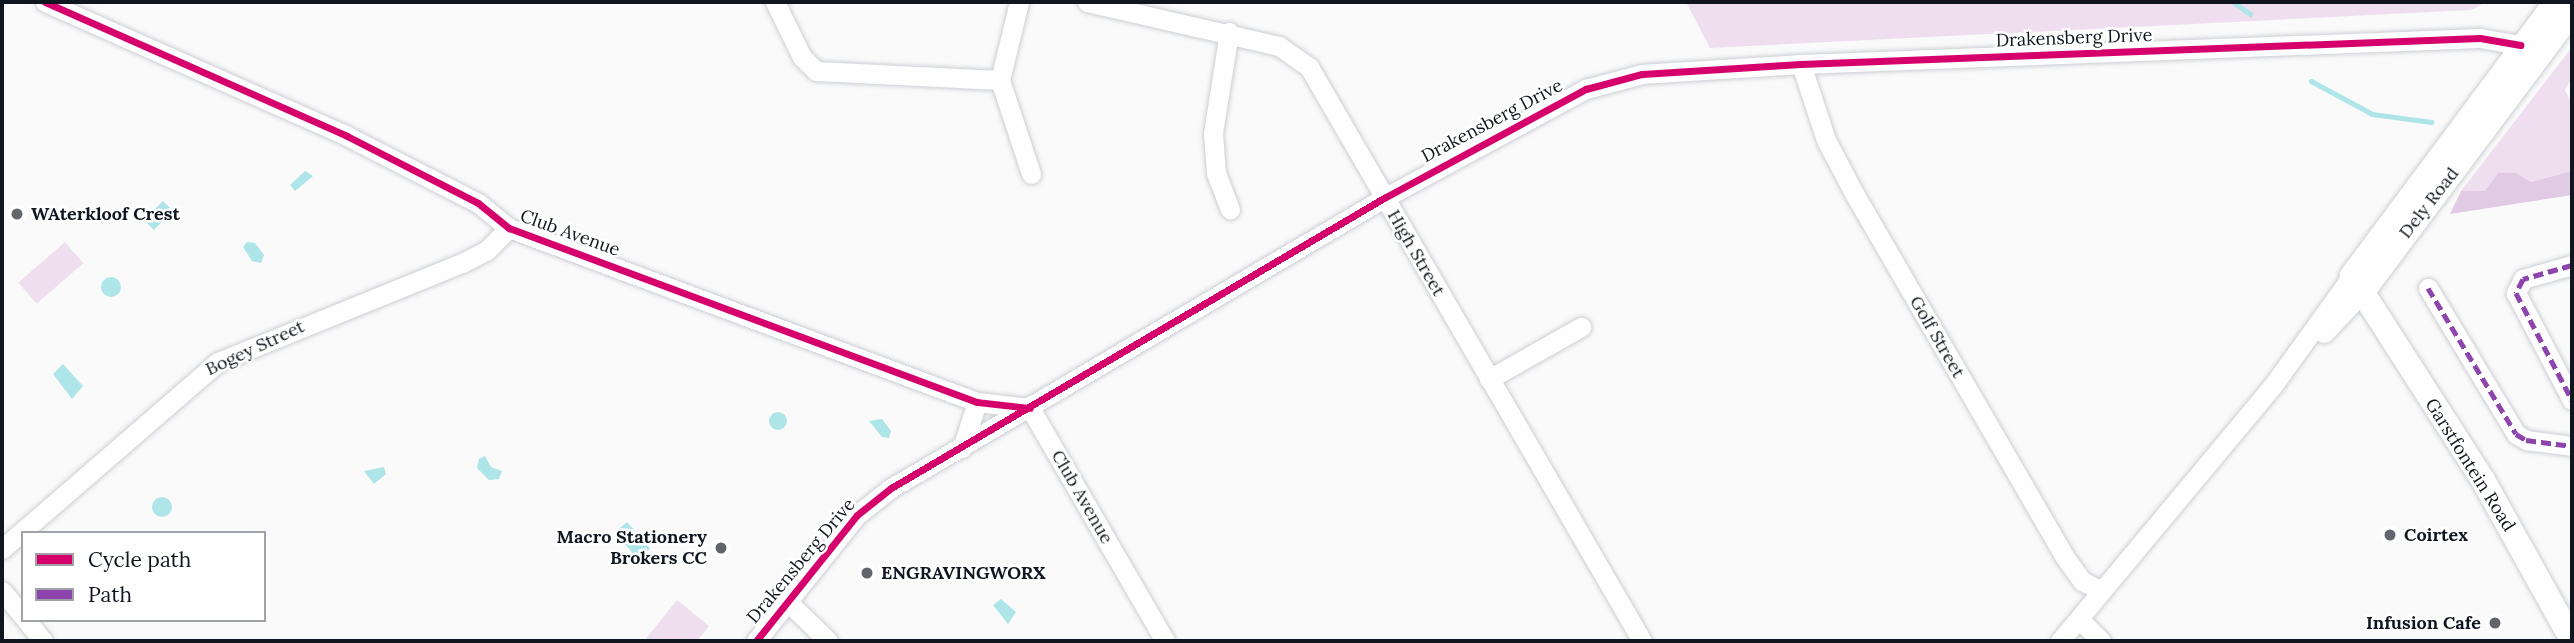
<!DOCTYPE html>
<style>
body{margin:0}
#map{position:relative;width:2574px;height:643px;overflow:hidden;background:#fafafa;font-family:Lora,serif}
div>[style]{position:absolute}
.green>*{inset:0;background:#eedef0;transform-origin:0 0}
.forest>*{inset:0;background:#e1cbe4}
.water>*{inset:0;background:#ade5e9;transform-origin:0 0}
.round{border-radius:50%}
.stream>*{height:5px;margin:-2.5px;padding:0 2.5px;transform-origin:2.5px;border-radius:2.5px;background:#ade5e9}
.roads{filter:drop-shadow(0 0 2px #cccfd4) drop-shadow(0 0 2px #cccfd4)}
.minor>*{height:19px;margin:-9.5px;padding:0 9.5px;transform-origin:9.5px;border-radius:9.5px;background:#fefefe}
.major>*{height:24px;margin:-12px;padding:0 12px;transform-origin:12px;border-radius:12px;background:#fefefe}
.quiet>*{height:5px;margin-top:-2.5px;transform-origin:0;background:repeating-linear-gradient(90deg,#8e44ad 0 10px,transparent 0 15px)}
.cycleway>*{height:7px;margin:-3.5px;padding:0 3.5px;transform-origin:3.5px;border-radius:3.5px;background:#d6006c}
.dots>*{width:19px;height:19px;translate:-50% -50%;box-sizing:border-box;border:4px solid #fff;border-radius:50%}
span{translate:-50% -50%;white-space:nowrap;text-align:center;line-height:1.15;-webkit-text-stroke:5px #fff;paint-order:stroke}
.street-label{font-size:18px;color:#101620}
.poi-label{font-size:18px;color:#101620;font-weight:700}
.left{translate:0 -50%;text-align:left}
.right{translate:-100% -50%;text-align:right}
.frame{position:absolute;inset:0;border:4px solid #101620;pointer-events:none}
.legend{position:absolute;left:21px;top:531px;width:245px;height:91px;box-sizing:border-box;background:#fff;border:2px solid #9fa2a6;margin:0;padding:9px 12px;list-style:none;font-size:21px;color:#101620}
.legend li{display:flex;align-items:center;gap:14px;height:35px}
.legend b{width:35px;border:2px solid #9fa2a6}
</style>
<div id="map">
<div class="green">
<i style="clip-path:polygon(1686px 2px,2486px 2px,2471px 10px,1710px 48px)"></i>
<i style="clip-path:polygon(2572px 47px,2572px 78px,2565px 90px,2572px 104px,2572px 171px,2531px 182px,2516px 173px,2485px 192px,2461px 191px)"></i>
<i style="left:65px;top:242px;width:28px;height:62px;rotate:49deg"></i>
<i style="clip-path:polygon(677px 600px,709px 626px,697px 641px,644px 641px)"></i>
</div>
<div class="forest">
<i style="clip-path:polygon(2572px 171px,2572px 195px,2450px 214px,2461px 191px,2485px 191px,2498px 173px,2516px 173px,2531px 182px)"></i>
</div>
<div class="water">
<i style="clip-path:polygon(305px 171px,313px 176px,295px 191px,290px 185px)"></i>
<i style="left:163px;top:201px;width:14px;height:27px;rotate:45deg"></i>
<i style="clip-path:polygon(247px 242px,255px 243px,264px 255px,261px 263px,252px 261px,243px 247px)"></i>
<i class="round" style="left:101px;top:277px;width:20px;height:20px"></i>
<i style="clip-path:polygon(63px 364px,83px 386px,72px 399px,53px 374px)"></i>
<i class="round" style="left:769px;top:412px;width:18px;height:18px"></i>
<i style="clip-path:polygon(882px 419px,891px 431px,889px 438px,882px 437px,869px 421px)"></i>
<i style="clip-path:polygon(485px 456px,491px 467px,502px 471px,499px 479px,489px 480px,477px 468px,479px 459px)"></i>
<i style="clip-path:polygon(384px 467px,386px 474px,374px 484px,364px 471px)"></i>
<i class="round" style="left:152px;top:497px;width:20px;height:20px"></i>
<i style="left:627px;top:522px;width:35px;height:16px;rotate:49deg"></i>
<i style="clip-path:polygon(1001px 599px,1016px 612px,1008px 624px,993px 605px)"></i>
</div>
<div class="stream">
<i style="left:2233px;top:2px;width:21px;rotate:35deg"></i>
<i style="left:2311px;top:81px;width:69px;rotate:28.4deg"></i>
<i style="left:2372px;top:114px;width:60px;rotate:7.7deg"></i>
</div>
<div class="roads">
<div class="minor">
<i style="left:45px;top:2px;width:330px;rotate:23.9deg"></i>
<i style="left:347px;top:136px;width:147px;rotate:27.1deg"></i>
<i style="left:478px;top:203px;width:40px;rotate:39deg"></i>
<i style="left:509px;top:228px;width:499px;rotate:20.4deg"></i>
<i style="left:977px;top:402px;width:53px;rotate:6.5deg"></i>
<i style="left:775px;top:2px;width:61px;rotate:63.9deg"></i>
<i style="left:802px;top:57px;width:20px;rotate:45deg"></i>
<i style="left:816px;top:71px;width:184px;rotate:2.8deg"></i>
<i style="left:1000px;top:80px;width:99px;rotate:71.7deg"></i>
<i style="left:1087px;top:2px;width:197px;rotate:12.9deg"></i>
<i style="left:1279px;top:46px;width:37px;rotate:35deg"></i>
<i style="left:1309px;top:67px;width:664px;rotate:59.88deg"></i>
<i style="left:1229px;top:32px;width:102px;rotate:99deg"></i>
<i style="left:1213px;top:133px;width:40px;rotate:85.7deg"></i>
<i style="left:1216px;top:173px;width:39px;rotate:69deg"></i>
<i style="left:1801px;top:64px;width:80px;rotate:71.8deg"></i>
<i style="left:1826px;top:140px;width:62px;rotate:62.2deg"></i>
<i style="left:1855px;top:195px;width:417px;rotate:59.9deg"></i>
<i style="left:2064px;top:556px;width:31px;rotate:54deg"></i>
<i style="left:2082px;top:581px;width:22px;rotate:27deg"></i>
<i style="left:1000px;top:80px;width:80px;rotate:-76.3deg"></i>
<i style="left:2572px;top:265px;width:51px;rotate:164.1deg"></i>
<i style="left:2523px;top:279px;width:16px;rotate:117deg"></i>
<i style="left:2516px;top:293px;width:121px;rotate:62.4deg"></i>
<i style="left:2428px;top:288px;width:170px;rotate:58.9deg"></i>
<i style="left:2516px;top:434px;width:12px;rotate:31deg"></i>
<i style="left:2526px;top:440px;width:46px;rotate:7.4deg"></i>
<i style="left:2324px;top:333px;width:54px;rotate:-46.5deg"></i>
<i style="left:1489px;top:379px;width:106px;rotate:-29.5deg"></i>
<i style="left:1030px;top:408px;width:269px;rotate:59.9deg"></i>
<i style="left:962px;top:448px;width:48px;rotate:-71.9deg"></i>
<i style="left:2px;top:549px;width:286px;rotate:-40.9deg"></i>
<i style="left:218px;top:362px;width:263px;rotate:-22.1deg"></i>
<i style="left:462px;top:263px;width:28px;rotate:-27deg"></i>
<i style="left:487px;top:250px;width:31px;rotate:-45deg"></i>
<i style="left:2px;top:591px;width:33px;rotate:50deg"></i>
<i style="left:787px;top:601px;width:57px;rotate:44.3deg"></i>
<i style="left:2079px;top:619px;width:31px;rotate:45deg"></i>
<i style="left:26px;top:620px;width:27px;rotate:51deg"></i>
<i style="left:756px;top:641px;width:161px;rotate:-51.3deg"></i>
<i style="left:857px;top:515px;width:43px;rotate:-38.5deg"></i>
<i style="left:891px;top:488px;width:572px;rotate:-30.47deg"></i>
<i style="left:1384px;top:198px;width:230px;rotate:-28.4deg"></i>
<i style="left:1586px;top:89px;width:58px;rotate:-15deg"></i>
<i style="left:1642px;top:74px;width:159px;rotate:-3.6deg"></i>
<i style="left:1801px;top:64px;width:679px;rotate:-2.19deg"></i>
<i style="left:2480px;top:38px;width:41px;rotate:9.9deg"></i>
<i style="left:2060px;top:641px;width:334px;rotate:-50.2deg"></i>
<i style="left:2274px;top:384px;width:133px;rotate:-54.2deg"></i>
</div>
<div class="major">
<i style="left:2556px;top:2px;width:342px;rotate:126.7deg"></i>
<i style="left:2352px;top:276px;width:242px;rotate:57.3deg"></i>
<i style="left:2483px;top:480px;width:183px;rotate:60.9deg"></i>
<i style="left:2361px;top:294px;width:352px;rotate:-53.2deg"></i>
</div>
</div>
<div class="quiet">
<i style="left:2572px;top:265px;width:51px;rotate:164.1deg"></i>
<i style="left:2523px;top:279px;width:16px;rotate:117deg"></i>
<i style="left:2516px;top:293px;width:121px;rotate:62.4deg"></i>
<i style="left:2428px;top:288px;width:170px;rotate:58.9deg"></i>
<i style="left:2516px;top:434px;width:12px;rotate:31deg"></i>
<i style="left:2526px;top:440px;width:46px;rotate:7.4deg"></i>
</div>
<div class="cycleway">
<i style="left:45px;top:2px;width:330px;rotate:23.9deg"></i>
<i style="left:347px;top:136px;width:147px;rotate:27.1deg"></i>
<i style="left:478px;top:203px;width:40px;rotate:39deg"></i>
<i style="left:509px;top:228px;width:499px;rotate:20.4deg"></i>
<i style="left:977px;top:402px;width:53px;rotate:6.5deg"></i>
<i style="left:756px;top:641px;width:161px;rotate:-51.3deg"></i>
<i style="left:857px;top:515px;width:43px;rotate:-38.5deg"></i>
<i style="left:891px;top:488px;width:572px;rotate:-30.47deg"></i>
<i style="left:1384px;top:198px;width:230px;rotate:-28.4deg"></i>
<i style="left:1586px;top:89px;width:58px;rotate:-15deg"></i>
<i style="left:1642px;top:74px;width:159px;rotate:-3.6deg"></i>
<i style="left:1801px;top:64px;width:679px;rotate:-2.19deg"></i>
<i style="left:2480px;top:38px;width:41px;rotate:9.9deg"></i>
</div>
<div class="dots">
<i style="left:17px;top:214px;background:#62666c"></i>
<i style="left:2390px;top:535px;background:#62666c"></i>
<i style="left:721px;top:548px;background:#62666c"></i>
<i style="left:867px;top:573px;background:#62666c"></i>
<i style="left:2495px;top:623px;background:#62666c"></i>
</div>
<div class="street-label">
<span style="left:2074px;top:38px;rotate:-2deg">Drakensberg Drive</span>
<span style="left:1492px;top:121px;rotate:-28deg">Drakensberg Drive</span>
<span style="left:2429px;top:203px;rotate:-52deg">Dely Road</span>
<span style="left:570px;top:233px;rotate:20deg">Club Avenue</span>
<span style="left:1416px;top:253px;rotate:60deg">High Street</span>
<span style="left:1937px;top:337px;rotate:60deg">Golf Street</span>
<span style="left:255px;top:348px;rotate:-25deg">Bogey Street</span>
<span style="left:2470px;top:465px;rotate:58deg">Garstfontein Road</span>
<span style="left:1082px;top:497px;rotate:60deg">Club Avenue</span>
<span style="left:801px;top:561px;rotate:-50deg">Drakensberg Drive</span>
</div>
<div class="poi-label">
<span class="left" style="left:31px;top:214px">WAterkloof Crest</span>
<span class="left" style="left:2404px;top:535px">Coirtex</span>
<span class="right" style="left:707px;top:548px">Macro Stationery<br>Brokers CC</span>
<span class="left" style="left:881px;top:573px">ENGRAVINGWORX</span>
<span class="right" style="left:2481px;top:623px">Infusion Cafe</span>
</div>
<div class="frame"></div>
<ul class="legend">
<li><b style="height:9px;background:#d6006c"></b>Cycle path</li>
<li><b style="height:9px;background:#8e44ad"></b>Path</li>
</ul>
</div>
